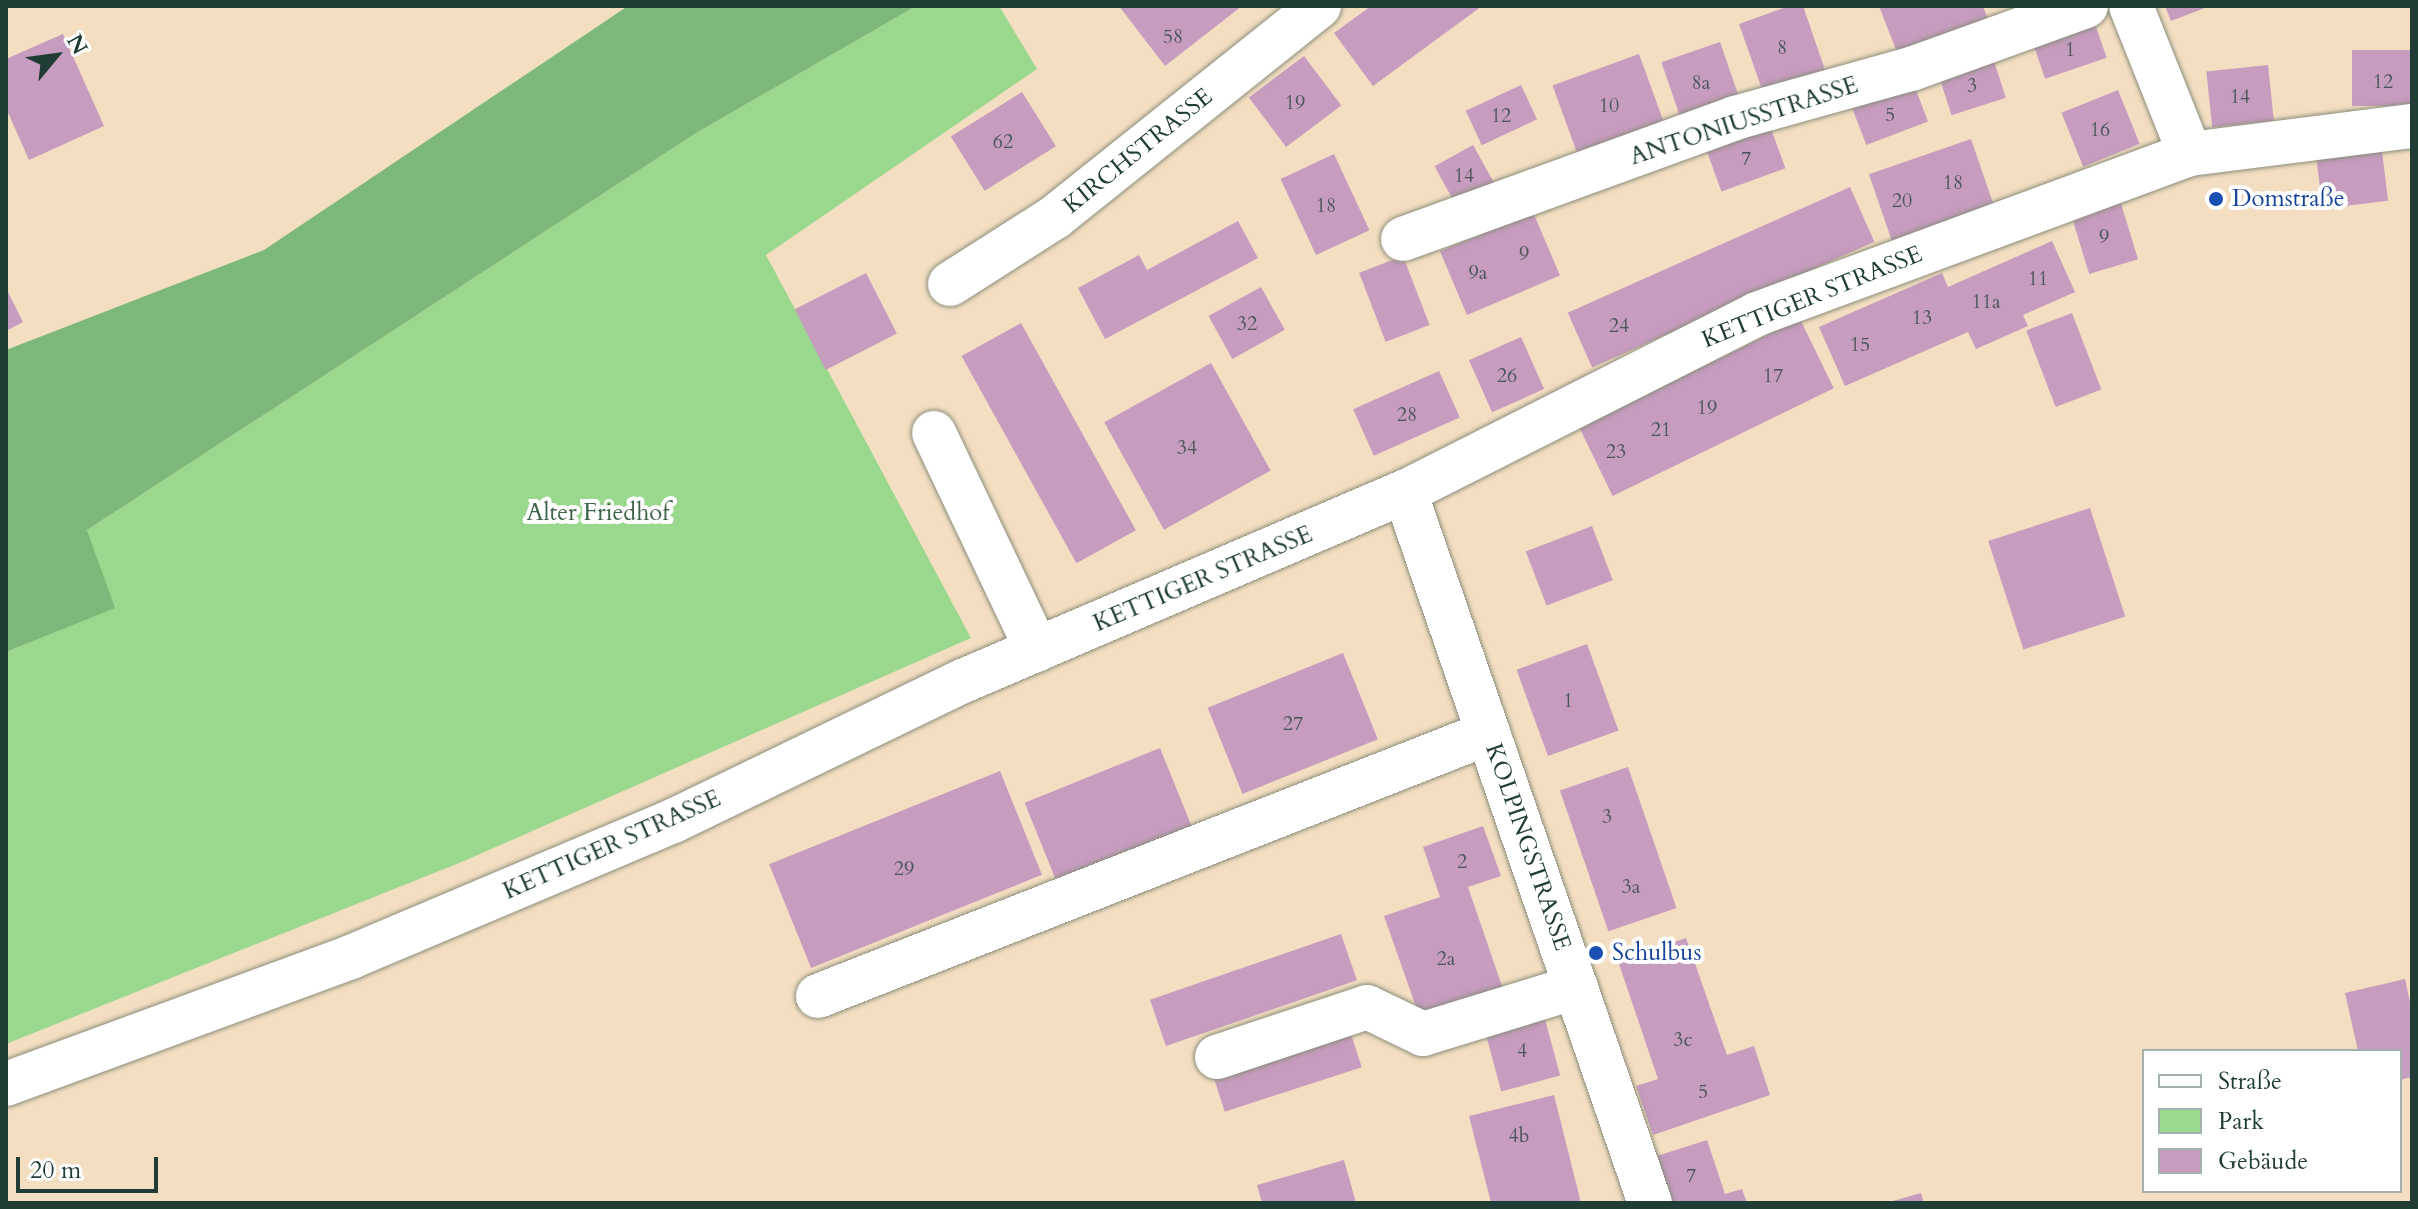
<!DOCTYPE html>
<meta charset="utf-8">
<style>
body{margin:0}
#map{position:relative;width:2418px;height:1209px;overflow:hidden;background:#f4dec2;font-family:Cardo,serif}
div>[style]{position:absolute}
.green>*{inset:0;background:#9ad88e}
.forest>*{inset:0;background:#7bb879}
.building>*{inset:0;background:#c69cbf;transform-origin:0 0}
.roads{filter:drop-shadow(0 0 2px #8a8e7b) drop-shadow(0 0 2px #8a8e7b)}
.minor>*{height:44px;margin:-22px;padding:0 22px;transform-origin:22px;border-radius:22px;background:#fff}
.dots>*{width:22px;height:22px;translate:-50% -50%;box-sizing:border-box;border:4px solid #fff;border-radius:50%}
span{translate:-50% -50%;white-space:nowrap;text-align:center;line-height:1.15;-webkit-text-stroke:8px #fff;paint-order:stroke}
.number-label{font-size:20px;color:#495557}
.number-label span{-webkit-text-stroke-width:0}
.street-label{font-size:24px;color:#1f3d34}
.transit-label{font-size:24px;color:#164399}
.left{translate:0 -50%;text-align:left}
.park-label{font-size:24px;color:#3e644a}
.frame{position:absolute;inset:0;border:8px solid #1f3d34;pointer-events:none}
.legend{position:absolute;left:2142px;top:1049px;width:260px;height:144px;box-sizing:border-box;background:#fff;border:2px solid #a5b1ae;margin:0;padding:10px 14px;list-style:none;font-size:24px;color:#1f3d34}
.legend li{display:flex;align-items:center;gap:16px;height:40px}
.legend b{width:40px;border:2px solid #a5b1ae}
.north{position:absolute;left:16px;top:16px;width:80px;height:80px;-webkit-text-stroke:6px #fff;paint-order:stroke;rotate:61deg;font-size:22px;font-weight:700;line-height:32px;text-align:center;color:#1f3d34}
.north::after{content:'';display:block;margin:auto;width:28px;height:36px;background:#1f3d34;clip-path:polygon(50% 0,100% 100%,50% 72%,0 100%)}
.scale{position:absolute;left:16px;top:1157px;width:142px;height:36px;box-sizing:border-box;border:4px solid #1f3d34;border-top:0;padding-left:10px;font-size:24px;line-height:28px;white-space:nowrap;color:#1f3d34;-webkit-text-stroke:6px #fff;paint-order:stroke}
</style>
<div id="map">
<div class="green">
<i style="clip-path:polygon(916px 6px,999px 6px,1037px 69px,766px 255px,971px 638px,464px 861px,6px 1044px,6px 652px,114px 608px,87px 530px,696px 133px)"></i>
</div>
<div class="forest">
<i style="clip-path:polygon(628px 6px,916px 6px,696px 133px,87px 530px,115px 608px,6px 652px,6px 350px,264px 250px)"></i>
</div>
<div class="building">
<i style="clip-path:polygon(1119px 6px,1242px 6px,1165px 66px)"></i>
<i style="clip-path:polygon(1371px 6px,1482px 6px,1373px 86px,1334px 33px)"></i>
<i style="clip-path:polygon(1789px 6px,1803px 6px,1825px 70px,1763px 92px,1739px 24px)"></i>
<i style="clip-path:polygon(1879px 6px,1983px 6px,1988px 20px,1898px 55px)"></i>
<i style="clip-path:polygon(2165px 6px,2210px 6px,2171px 21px)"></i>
<i style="left:2093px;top:18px;width:42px;height:65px;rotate:71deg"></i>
<i style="clip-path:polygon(63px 34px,104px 126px,29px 160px,6px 108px,6px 59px)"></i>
<i style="left:1720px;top:42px;width:62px;height:62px;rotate:71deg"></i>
<i style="left:2412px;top:50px;width:56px;height:60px;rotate:90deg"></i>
<i style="left:1991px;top:52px;width:48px;height:57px;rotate:72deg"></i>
<i style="left:1639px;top:54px;width:76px;height:92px;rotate:70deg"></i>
<i style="left:1304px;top:56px;width:62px;height:69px;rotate:53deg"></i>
<i style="left:2268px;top:65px;width:56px;height:62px;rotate:84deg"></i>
<i style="left:1521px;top:85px;width:38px;height:61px;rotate:65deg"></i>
<i style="left:1914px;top:85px;width:39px;height:66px;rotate:69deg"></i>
<i style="left:2118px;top:90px;width:58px;height:61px;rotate:68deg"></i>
<i style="left:1022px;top:92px;width:64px;height:84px;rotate:58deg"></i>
<i style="left:1770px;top:126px;width:45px;height:68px;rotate:70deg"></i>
<i style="left:1971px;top:139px;width:70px;height:108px;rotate:71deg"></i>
<i style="left:1473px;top:145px;width:45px;height:44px;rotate:61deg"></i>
<i style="left:2382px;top:151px;width:50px;height:66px;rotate:83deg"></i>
<i style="left:1334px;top:154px;width:84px;height:59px;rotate:65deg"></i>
<i style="left:1850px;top:187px;width:60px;height:309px;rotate:66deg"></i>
<i style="left:2119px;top:197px;width:65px;height:51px;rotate:73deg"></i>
<i style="left:1533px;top:212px;width:69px;height:101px;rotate:67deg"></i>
<i style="clip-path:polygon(1238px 221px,1258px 258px,1105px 339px,1078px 288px,1139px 255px,1147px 270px)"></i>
<i style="clip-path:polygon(2052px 241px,2075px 292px,2023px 315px,2028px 326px,1976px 349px,1968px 332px,1845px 386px,1819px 327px,1942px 273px,1948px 287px)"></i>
<i style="left:1403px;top:256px;width:74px;height:47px;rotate:69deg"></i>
<i style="left:866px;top:273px;width:68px;height:80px;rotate:63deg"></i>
<i style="left:1261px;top:287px;width:49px;height:60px;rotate:61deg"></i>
<i style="clip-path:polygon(6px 288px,23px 322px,6px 331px)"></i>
<i style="left:2072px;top:313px;width:82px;height:49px;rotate:69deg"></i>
<i style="left:1800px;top:319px;width:77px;height:246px;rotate:64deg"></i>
<i style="left:1021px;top:323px;width:237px;height:68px;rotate:61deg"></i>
<i style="left:1521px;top:337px;width:57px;height:57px;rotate:66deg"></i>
<i style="left:1211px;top:363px;width:123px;height:122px;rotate:61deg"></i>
<i style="left:1439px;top:371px;width:51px;height:94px;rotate:66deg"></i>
<i style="left:2090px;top:508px;width:114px;height:107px;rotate:72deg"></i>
<i style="left:1592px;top:526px;width:58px;height:71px;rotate:69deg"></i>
<i style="left:1587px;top:644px;width:92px;height:75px;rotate:70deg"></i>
<i style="left:1343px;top:653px;width:93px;height:146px;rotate:68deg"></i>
<i style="left:1160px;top:748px;width:86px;height:146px;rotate:68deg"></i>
<i style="left:1628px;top:767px;width:149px;height:72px;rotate:71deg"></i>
<i style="left:1000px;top:771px;width:112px;height:249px;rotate:68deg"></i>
<i style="clip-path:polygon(1483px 826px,1501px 876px,1468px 887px,1504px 992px,1421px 1021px,1384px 916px,1440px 897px,1423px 847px)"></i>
<i style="left:1341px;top:934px;width:49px;height:202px;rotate:71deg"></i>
<i style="clip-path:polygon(1686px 938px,1727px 1055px,1754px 1046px,1770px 1095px,1653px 1135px,1636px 1086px,1658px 1079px,1618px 961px)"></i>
<i style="clip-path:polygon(2405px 979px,2412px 1011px,2412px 1077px,2400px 1080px,2400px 1051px,2358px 1051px,2345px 993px)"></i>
<i style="left:1542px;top:1008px;width:70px;height:61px;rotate:75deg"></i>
<i style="left:1350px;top:1031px;width:38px;height:144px;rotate:72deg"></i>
<i style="clip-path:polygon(1554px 1095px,1581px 1203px,1491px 1203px,1469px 1116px)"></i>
<i style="clip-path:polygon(1707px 1140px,1725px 1194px,1742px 1189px,1747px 1203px,1672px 1203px,1657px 1156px)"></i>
<i style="clip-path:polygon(1344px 1160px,1356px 1203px,1262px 1203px,1257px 1185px)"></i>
<i style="clip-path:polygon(1921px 1193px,1924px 1203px,1889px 1203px,1889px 1202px)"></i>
</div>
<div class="roads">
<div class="minor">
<i style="left:2131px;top:6px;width:159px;rotate:68.3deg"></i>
<i style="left:1403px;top:239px;width:353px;rotate:-20deg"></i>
<i style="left:1735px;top:118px;width:183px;rotate:-15.6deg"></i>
<i style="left:1911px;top:69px;width:186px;rotate:-19.8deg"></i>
<i style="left:950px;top:284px;width:125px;rotate:-32.5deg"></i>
<i style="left:1055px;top:217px;width:338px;rotate:-38.6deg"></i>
<i style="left:934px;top:433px;width:240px;rotate:64.6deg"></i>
<i style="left:1405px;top:492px;width:752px;rotate:70.99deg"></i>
<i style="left:818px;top:996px;width:720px;rotate:-21.43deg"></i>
<i style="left:1217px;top:1057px;width:158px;rotate:-18.4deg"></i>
<i style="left:1367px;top:1007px;width:62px;rotate:25.7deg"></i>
<i style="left:1423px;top:1034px;width:160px;rotate:-17.1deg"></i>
<i style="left:6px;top:1084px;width:368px;rotate:-20.2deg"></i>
<i style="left:351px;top:957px;width:350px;rotate:-22.9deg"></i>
<i style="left:673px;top:821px;width:322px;rotate:-25.8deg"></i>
<i style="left:963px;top:681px;width:481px;rotate:-23.2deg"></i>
<i style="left:1405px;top:492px;width:394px;rotate:-26.8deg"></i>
<i style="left:1757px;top:314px;width:462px;rotate:-20.3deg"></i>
<i style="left:2190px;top:154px;width:224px;rotate:-7.2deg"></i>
</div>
</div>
<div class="dots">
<i style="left:2216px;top:199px;background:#1a4fb4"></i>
<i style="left:1596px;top:953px;background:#1a4fb4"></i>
</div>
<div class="number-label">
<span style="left:1173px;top:36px">58</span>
<span style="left:1782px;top:47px">8</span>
<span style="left:2070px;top:49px">1</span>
<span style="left:2383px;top:81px">12</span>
<span style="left:1701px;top:82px">8a</span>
<span style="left:1972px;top:85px">3</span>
<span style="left:2240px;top:96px">14</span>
<span style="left:1295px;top:102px">19</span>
<span style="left:1609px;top:105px">10</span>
<span style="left:1890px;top:114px">5</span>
<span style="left:1501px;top:115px">12</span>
<span style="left:2100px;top:129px">16</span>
<span style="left:1003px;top:141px">62</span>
<span style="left:1746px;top:158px">7</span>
<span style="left:1464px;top:175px">14</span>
<span style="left:1953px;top:182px">18</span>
<span style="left:1902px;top:200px">20</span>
<span style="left:1326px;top:205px">18</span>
<span style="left:2104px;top:236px">9</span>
<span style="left:1524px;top:253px">9</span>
<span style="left:1478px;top:272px">9a</span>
<span style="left:2038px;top:278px">11</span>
<span style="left:1986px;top:301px">11a</span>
<span style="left:1922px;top:317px">13</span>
<span style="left:1247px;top:323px">32</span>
<span style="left:1619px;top:325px">24</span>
<span style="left:1860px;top:344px">15</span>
<span style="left:1507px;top:375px">26</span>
<span style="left:1773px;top:375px">17</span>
<span style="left:1707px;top:407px">19</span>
<span style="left:1407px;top:414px">28</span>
<span style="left:1661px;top:429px">21</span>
<span style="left:1187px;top:447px">34</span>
<span style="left:1616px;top:451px">23</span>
<span style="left:1568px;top:700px">1</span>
<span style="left:1293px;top:723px">27</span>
<span style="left:1607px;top:816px">3</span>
<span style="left:1462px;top:861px">2</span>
<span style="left:904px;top:868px">29</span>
<span style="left:1631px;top:886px">3a</span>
<span style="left:1446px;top:958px">2a</span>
<span style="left:1683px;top:1039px">3c</span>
<span style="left:1522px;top:1050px">4</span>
<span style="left:1703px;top:1091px">5</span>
<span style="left:1519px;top:1135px">4b</span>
<span style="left:1691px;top:1175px">7</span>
</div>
<div class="street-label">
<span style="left:1744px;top:121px;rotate:-18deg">ANTONIUSSTRASSE</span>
<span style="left:1138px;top:151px;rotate:-39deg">KIRCHSTRASSE</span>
<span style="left:1812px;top:297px;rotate:-22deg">KETTIGER STRASSE</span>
<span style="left:1203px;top:579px;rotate:-23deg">KETTIGER STRASSE</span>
<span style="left:612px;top:845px;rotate:-24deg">KETTIGER STRASSE</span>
<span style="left:1528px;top:847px;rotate:71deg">KOLPINGSTRASSE</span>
</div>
<div class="transit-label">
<span class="left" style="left:2232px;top:199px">Domstraße</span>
<span class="left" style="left:1612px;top:953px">Schulbus</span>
</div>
<div class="park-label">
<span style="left:598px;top:513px">Alter Friedhof</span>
</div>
<div class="frame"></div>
<ul class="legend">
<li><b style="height:10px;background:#fff"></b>Straße</li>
<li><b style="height:22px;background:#9ad88e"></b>Park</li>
<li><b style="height:22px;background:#c69cbf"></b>Gebäude</li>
</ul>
<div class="north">N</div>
<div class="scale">20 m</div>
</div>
